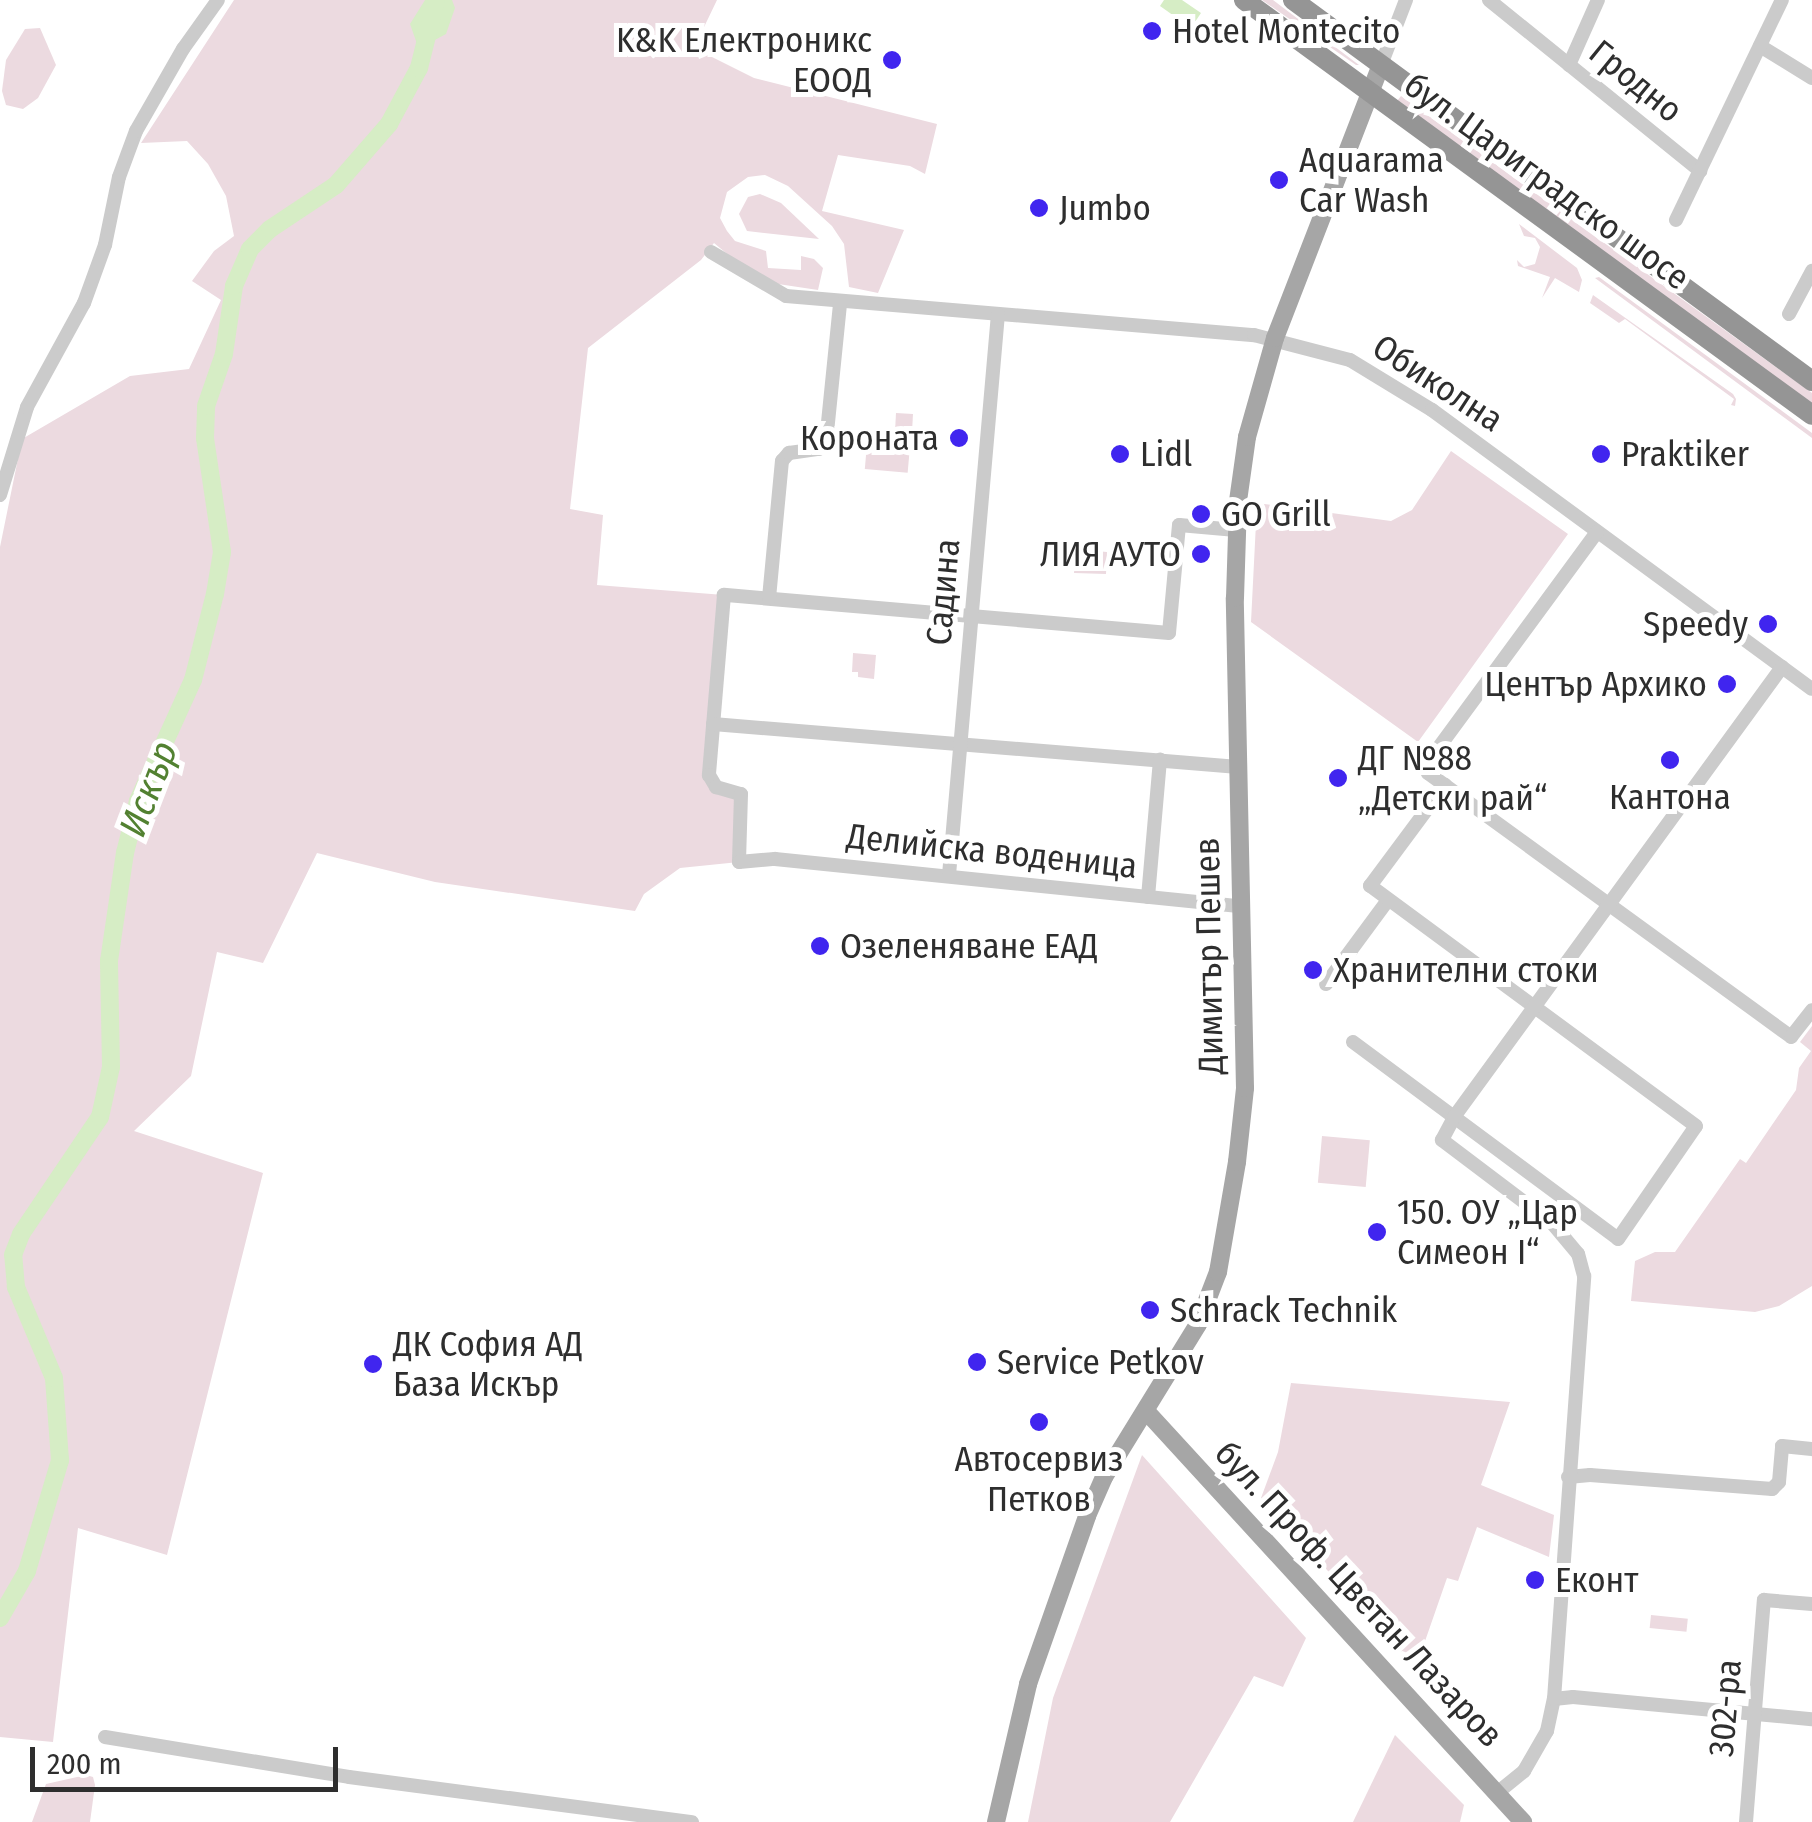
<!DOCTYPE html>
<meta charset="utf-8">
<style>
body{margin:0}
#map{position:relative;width:1812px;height:1822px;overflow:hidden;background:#fff;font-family:"Fira Sans Condensed",sans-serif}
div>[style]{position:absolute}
.green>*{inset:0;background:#ecdae0;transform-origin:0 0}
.water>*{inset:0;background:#d6edc5}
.river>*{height:18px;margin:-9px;padding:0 9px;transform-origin:9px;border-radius:9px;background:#d6edc5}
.minor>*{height:14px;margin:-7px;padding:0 7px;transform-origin:7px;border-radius:7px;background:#cbcbcb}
.major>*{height:18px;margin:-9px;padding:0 9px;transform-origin:9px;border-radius:9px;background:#a6a6a6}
.highway>*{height:20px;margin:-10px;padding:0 10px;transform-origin:10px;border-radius:10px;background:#959595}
.dots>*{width:28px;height:28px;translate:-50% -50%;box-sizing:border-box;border:5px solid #fff;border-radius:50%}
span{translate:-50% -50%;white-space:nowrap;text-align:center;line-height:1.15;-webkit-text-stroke:10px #fff;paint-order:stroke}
.poi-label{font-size:35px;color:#2e2e2e}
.left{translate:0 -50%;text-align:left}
.right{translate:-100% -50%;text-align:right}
.street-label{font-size:35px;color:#2e2e2e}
.water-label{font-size:38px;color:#528131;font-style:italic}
.scale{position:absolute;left:30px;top:1747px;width:308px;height:45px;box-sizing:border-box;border:5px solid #2e2e2e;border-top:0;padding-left:12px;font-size:30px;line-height:35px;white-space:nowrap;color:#2e2e2e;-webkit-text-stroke:8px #fff;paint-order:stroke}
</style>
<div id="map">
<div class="green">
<i style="clip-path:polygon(234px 0,717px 0,694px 48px,754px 78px,937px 124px,925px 174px,910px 166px,838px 155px,822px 211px,904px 230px,878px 293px,849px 287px,844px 244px,832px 226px,788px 186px,765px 175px,748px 177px,727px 192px,720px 218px,727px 231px,735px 241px,766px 251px,768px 268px,801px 270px,801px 256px,814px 259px,823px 268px,818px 290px,778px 284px,744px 268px,714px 243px,701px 260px,588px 348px,570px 509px,603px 515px,597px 585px,724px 595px,709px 774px,716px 787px,737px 789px,739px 862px,680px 868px,644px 894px,635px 911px,435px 882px,317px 853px,263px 963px,217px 952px,191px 1076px,134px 1131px,263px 1173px,167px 1555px,78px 1528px,53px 1742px,0 1737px,0 547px,22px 439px,130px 376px,189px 369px,221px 300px,192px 281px,214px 251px,234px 236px,226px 196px,208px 164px,187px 141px,141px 143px)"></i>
<i style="clip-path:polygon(1262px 0,1273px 0,1359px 65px,1356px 65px)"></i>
<i style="clip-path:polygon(40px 28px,56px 65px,38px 98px,23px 109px,6px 105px,2px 91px,6px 60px,25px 29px)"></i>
<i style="clip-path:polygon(1401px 96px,1812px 393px,1812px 405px,1397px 101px)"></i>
<i style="clip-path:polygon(760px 194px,781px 203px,819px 239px,747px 231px,739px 214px,748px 197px)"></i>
<i style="clip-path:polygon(1519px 224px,1577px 268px,1582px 280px,1579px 292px,1555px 278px,1542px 298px,1550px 277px,1518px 266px,1517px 260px,1524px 267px,1535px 264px,1540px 247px,1535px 238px,1524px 236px)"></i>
<i style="clip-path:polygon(1599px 277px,1812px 433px,1812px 438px,1595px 278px)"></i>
<i style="clip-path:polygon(1593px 295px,1733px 394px,1736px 399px,1735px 406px,1731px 405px,1734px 399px,1625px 319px,1619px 323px,1590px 303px)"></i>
<i style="left:896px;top:413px;width:17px;height:29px;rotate:3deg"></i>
<i style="left:867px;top:444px;width:43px;height:25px;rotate:5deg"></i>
<i style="clip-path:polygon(1451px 451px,1568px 534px,1418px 742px,1251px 622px,1257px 503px,1391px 521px,1412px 510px)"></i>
<i style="clip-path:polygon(1085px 550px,1107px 552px,1106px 574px,1074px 573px,1075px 559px,1084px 560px)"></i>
<i style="clip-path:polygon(853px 653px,876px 655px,874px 679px,858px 677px,858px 672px,852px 672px)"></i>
<i style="clip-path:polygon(1812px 1026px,1812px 1286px,1779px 1306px,1755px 1312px,1631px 1301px,1635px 1261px,1655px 1252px,1675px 1252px,1740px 1159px,1746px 1163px,1796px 1090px,1799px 1068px,1811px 1051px,1800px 1042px)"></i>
<i style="left:1322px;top:1136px;width:48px;height:47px;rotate:5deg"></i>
<i style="clip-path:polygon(1291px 1383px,1510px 1402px,1481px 1485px,1554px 1515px,1549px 1557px,1477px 1527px,1458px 1581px,1447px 1578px,1416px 1667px,1261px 1498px,1278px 1452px)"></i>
<i style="clip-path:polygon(1142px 1455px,1306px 1638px,1283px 1687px,1254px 1676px,1170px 1822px,1028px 1822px,1053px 1698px)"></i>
<i style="left:1651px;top:1615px;width:37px;height:13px;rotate:6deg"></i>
<i style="clip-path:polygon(1395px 1735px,1464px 1805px,1460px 1822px,1353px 1822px)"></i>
<i style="clip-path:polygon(86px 1775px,93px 1777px,95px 1785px,90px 1822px,32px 1822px,46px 1784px)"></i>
</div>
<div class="water">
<i style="clip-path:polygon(425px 0,452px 0,455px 8px,446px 34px,433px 41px,422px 58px,410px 24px)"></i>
<i style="clip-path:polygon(1164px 0,1182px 0,1201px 13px,1191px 28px,1160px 6px)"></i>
</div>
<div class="river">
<i style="left:0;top:1618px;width:54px;rotate:-60.1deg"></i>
<i style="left:27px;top:1571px;width:116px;rotate:-73.4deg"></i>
<i style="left:60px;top:1460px;width:82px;rotate:-94.2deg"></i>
<i style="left:54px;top:1378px;width:99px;rotate:-112.7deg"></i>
<i style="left:16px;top:1287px;width:32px;rotate:-95deg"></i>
<i style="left:13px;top:1255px;width:22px;rotate:-69deg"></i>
<i style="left:21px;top:1234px;width:141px;rotate:-56deg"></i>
<i style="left:100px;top:1117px;width:51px;rotate:-77.6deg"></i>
<i style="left:111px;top:1067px;width:106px;rotate:-91.1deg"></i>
<i style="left:109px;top:961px;width:109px;rotate:-81.6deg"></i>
<i style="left:125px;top:853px;width:54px;rotate:-76deg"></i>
<i style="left:138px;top:801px;width:133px;rotate:-65.6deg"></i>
<i style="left:193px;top:680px;width:89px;rotate:-75.7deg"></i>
<i style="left:215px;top:594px;width:43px;rotate:-80.5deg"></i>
<i style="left:222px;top:552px;width:115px;rotate:-98.5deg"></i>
<i style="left:205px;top:438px;width:32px;rotate:-88deg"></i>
<i style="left:206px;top:406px;width:55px;rotate:-70.9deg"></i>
<i style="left:224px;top:354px;width:69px;rotate:-81.6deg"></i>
<i style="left:234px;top:286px;width:40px;rotate:-66.6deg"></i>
<i style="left:250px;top:249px;width:28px;rotate:-45deg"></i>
<i style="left:270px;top:229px;width:79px;rotate:-33.7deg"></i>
<i style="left:336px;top:185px;width:81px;rotate:-49deg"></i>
<i style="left:389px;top:124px;width:64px;rotate:-61.8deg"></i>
<i style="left:419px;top:68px;width:70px;rotate:-76deg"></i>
</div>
<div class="minor">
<i style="left:1489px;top:0;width:272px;rotate:39deg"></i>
<i style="left:1760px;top:46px;width:61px;rotate:31.6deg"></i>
<i style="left:1381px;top:65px;width:70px;rotate:-69deg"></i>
<i style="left:1569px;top:65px;width:71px;rotate:-66deg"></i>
<i style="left:1676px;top:220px;width:244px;rotate:-64.3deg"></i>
<i style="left:711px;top:252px;width:87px;rotate:30.4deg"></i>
<i style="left:786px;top:296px;width:470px;rotate:4.8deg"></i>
<i style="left:1254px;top:335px;width:99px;rotate:14.6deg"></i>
<i style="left:1350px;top:360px;width:96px;rotate:31.4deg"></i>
<i style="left:1432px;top:410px;width:471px;rotate:36.3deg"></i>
<i style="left:1789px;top:314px;width:49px;rotate:-61.9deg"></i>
<i style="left:0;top:495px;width:92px;rotate:-72.9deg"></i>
<i style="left:27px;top:407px;width:119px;rotate:-61.3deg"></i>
<i style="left:84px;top:303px;width:62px;rotate:-70.1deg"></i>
<i style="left:105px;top:245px;width:69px;rotate:-78.4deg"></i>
<i style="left:119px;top:177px;width:49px;rotate:-69.7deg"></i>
<i style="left:136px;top:131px;width:95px;rotate:-60.2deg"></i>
<i style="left:183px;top:49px;width:60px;rotate:-54.5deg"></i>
<i style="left:1236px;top:530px;width:57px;rotate:-175deg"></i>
<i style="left:1179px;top:525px;width:108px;rotate:95.3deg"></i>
<i style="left:1169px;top:633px;width:447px;rotate:-175.1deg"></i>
<i style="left:724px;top:595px;width:181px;rotate:94.8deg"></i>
<i style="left:709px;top:775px;width:14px;rotate:60deg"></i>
<i style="left:716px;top:787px;width:26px;rotate:16deg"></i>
<i style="left:741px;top:794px;width:68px;rotate:91.7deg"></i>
<i style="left:739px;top:862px;width:36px;rotate:-5deg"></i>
<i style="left:775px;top:859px;width:466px;rotate:5.8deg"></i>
<i style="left:1597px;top:532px;width:275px;rotate:126.3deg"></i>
<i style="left:1434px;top:754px;width:20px;rotate:108deg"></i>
<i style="left:1428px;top:773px;width:449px;rotate:36deg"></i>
<i style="left:1791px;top:1037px;width:34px;rotate:-52deg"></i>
<i style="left:769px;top:598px;width:138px;rotate:-84.6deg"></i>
<i style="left:782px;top:461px;width:11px;rotate:-49deg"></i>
<i style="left:789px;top:453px;width:30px;rotate:-8deg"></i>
<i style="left:819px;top:449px;width:10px;rotate:-45deg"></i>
<i style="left:826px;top:442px;width:139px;rotate:-84.2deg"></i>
<i style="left:713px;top:724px;width:527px;rotate:4.68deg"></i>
<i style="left:949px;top:875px;width:563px;rotate:-85.01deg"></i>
<i style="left:1148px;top:897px;width:138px;rotate:-85deg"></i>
<i style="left:1326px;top:984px;width:104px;rotate:-53.6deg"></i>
<i style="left:1353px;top:1042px;width:330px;rotate:36.6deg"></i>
<i style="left:1618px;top:1239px;width:137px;rotate:-55.4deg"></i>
<i style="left:1696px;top:1126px;width:405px;rotate:-143.6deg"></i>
<i style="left:1370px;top:886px;width:126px;rotate:-53.4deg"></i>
<i style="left:1568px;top:1477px;width:22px;rotate:-5deg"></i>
<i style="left:1590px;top:1475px;width:183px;rotate:4.4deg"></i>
<i style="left:1772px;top:1489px;width:10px;rotate:-45deg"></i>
<i style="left:1779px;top:1482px;width:36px;rotate:-85deg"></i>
<i style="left:1782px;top:1446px;width:30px;rotate:6deg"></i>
<i style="left:1554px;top:1699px;width:19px;rotate:-6deg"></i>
<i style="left:1573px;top:1697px;width:240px;rotate:5.3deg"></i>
<i style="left:105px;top:1737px;width:247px;rotate:9.3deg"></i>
<i style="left:349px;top:1777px;width:346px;rotate:7.5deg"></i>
<i style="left:1497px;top:1793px;width:35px;rotate:-39deg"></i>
<i style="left:1524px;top:1771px;width:46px;rotate:-60.1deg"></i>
<i style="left:1547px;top:1731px;width:33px;rotate:-78deg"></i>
<i style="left:1554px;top:1699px;width:424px;rotate:-85.9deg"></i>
<i style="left:1584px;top:1276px;width:23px;rotate:-105deg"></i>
<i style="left:1578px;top:1254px;width:40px;rotate:-130deg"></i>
<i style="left:1552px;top:1223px;width:138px;rotate:-143deg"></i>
<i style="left:1442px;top:1140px;width:26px;rotate:-62deg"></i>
<i style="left:1454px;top:1117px;width:557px;rotate:-53.91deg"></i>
<i style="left:1746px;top:1822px;width:223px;rotate:-85.4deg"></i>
<i style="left:1764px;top:1600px;width:48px;rotate:4.8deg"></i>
</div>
<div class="major">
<i style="left:1146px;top:1411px;width:558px;rotate:47.47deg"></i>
<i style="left:996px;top:1822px;width:142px;rotate:-76.9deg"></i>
<i style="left:1028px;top:1684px;width:178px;rotate:-70.6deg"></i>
<i style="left:1087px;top:1516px;width:43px;rotate:-66.4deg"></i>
<i style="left:1104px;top:1477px;width:180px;rotate:-58.4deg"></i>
<i style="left:1198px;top:1324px;width:56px;rotate:-69deg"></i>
<i style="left:1218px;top:1272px;width:112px;rotate:-80.2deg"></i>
<i style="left:1237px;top:1162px;width:74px;rotate:-83.8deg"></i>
<i style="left:1245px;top:1088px;width:490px;rotate:-91.2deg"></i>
<i style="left:1235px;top:598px;width:97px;rotate:-88.2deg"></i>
<i style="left:1238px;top:501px;width:65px;rotate:-82deg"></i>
<i style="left:1247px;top:437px;width:103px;rotate:-74.2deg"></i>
<i style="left:1275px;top:338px;width:293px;rotate:-68.8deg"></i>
</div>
<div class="highway">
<i style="left:1244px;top:0;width:703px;rotate:36.15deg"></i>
<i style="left:1293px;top:0;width:644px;rotate:36.28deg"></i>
</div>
<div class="dots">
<i style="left:1152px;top:31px;background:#4025ef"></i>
<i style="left:892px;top:60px;background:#4025ef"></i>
<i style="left:1279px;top:180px;background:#4025ef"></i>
<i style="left:1039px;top:208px;background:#4025ef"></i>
<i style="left:959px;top:438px;background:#4025ef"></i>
<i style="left:1120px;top:454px;background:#4025ef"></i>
<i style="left:1601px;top:454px;background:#4025ef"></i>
<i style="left:1201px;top:514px;background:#4025ef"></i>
<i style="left:1201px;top:554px;background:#4025ef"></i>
<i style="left:1768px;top:624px;background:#4025ef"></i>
<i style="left:1727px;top:684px;background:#4025ef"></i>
<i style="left:1670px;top:760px;background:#4025ef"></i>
<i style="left:1338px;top:778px;background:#4025ef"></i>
<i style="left:820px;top:946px;background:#4025ef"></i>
<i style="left:1313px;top:970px;background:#4025ef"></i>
<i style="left:1377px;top:1232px;background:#4025ef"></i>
<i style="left:1150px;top:1310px;background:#4025ef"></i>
<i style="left:977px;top:1362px;background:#4025ef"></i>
<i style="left:373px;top:1364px;background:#4025ef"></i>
<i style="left:1039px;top:1422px;background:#4025ef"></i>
<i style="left:1535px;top:1580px;background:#4025ef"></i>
</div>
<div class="poi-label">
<span class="left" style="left:1172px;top:31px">Hotel Montecito</span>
<span class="right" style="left:872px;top:60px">K&amp;K Електроникс<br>ЕООД</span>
<span class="left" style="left:1299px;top:180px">Aquarama<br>Car Wash</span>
<span class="left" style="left:1059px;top:208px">Jumbo</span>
<span class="right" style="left:939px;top:438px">Короната</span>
<span class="left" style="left:1140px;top:454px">Lidl</span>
<span class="left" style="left:1621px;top:454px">Praktiker</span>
<span class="left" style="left:1221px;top:514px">GO Grill</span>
<span class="right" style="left:1181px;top:554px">ЛИЯ АУТО</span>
<span class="right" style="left:1748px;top:624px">Speedy</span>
<span class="right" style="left:1707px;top:684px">Център Архико</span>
<span class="left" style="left:1358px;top:778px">ДГ №88<br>„Детски рай“</span>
<span style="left:1670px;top:797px">Кантона</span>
<span class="left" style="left:840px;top:946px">Озеленяване ЕАД</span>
<span class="left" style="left:1333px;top:970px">Хранителни стоки</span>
<span class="left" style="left:1397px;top:1232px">150. ОУ „Цар<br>Симеон I“</span>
<span class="left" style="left:1170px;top:1310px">Schrack Technik</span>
<span class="left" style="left:393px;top:1364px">ДК София АД<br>База Искър</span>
<span class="left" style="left:997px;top:1362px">Service Petkov</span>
<span style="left:1039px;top:1479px">Автосервиз<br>Петков</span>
<span class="left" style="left:1555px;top:1580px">Еконт</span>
</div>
<div class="street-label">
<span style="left:1636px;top:81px;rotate:39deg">Гродно</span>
<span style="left:1547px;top:181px;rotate:36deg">бул. Цариградско шосе</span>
<span style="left:1438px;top:383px;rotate:33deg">Обиколна</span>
<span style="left:943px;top:592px;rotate:-85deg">Садина</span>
<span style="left:992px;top:851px;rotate:6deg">Делийска воденица</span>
<span style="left:1209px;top:956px;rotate:-91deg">Димитър Пешев</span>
<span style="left:1359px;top:1594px;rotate:47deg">бул. Проф. Цветан Лазаров</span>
<span style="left:1725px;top:1708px;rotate:-85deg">302-ра</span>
</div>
<div class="water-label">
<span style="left:149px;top:789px;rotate:-69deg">Искър</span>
</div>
<div class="scale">200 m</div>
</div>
